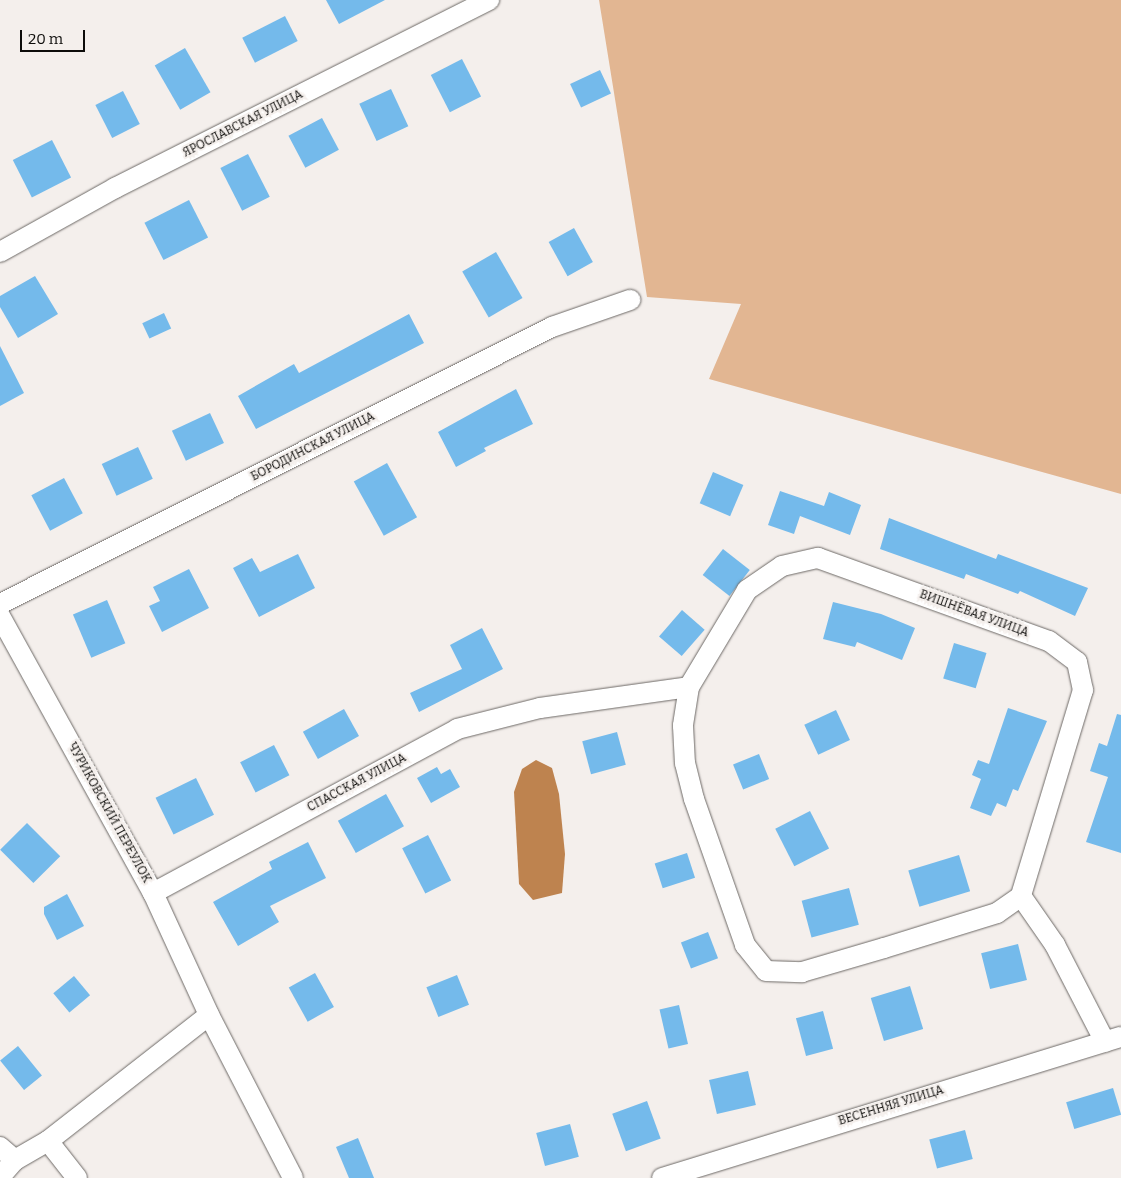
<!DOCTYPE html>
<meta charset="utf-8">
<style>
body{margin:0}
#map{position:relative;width:1121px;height:1178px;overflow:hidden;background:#f4efec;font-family:Bitter,serif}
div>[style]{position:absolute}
.green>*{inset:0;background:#e2b692}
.water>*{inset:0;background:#be834f}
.building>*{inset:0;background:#74baeb;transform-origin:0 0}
.roads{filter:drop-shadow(0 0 1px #6d6966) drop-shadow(0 0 1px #6d6966)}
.street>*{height:20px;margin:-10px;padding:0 10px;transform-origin:10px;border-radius:10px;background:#fff}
span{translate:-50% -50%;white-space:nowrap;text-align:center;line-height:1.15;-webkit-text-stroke:4px #f4efec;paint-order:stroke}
.street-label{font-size:12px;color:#0d0c0a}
.scale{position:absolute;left:20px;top:30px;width:65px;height:22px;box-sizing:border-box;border:2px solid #0d0c0a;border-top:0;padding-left:6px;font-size:15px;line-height:18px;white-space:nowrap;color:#0d0c0a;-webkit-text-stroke:4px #f4efec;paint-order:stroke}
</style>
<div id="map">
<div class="green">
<i style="clip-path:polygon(599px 0,1121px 0,1121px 494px,709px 379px,741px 304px,647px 297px)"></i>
</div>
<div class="water">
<i style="clip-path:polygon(536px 760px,552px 768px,559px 794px,565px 854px,562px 893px,533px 900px,519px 884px,514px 792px,522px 769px)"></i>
</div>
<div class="building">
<i style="clip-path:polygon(326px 0,385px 0,339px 24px)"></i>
<i style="left:285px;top:16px;width:28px;height:48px;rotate:63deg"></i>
<i style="left:185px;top:48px;width:51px;height:35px;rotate:60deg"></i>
<i style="left:462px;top:59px;width:42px;height:35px;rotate:63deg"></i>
<i style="left:600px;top:70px;width:26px;height:33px;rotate:65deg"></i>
<i style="left:391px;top:89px;width:41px;height:35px;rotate:65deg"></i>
<i style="left:123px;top:91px;width:37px;height:31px;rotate:63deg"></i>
<i style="left:322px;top:118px;width:36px;height:38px;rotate:62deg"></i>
<i style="left:52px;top:140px;width:42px;height:44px;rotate:63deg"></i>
<i style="left:248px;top:154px;width:48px;height:31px;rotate:63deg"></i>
<i style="left:189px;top:200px;width:42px;height:50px;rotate:63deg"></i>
<i style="left:574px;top:228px;width:39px;height:29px;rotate:61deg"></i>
<i style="left:496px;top:252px;width:53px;height:39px;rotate:60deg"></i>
<i style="clip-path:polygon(35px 276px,58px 314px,18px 338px,0 307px,0 296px)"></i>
<i style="left:164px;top:313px;width:17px;height:24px;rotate:65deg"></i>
<i style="clip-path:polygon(409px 314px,424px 343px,256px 429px,238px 396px,294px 364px,299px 373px)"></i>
<i style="clip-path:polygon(0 346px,24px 393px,0 406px)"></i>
<i style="clip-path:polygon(516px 389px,533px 424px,484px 448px,486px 451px,456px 467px,438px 432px)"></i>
<i style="left:210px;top:413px;width:33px;height:42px;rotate:65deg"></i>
<i style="left:138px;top:447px;width:35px;height:40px;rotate:65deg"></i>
<i style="left:387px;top:463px;width:62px;height:38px;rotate:61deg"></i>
<i style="left:713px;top:472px;width:33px;height:34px;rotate:23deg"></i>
<i style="left:64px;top:478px;width:40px;height:37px;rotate:62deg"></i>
<i style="clip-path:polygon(780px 491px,824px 506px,829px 492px,861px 505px,850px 535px,800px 516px,794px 534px,768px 525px)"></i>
<i style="clip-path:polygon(889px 518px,996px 559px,998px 554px,1088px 588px,1075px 616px,1020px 591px,1018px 594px,966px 574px,964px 579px,880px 549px)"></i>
<i style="left:723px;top:549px;width:34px;height:33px;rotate:38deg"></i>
<i style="clip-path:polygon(298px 554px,315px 588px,259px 617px,233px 568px,252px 558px,260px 572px)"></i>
<i style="clip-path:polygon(189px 569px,209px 608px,162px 632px,149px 606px,160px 601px,153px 587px)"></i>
<i style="left:107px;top:600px;width:47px;height:37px;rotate:67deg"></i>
<i style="clip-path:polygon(833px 602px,881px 614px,915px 628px,902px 660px,857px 642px,855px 647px,823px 639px)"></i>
<i style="left:682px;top:610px;width:30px;height:35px;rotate:41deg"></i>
<i style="clip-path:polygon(482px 628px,503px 669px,419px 712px,410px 693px,462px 669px,450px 645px)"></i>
<i style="left:954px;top:643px;width:34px;height:37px;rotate:17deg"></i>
<i style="clip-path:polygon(1008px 708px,1047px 721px,1018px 791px,1013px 789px,1006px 807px,997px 803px,991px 816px,970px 808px,981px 779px,972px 775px,978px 760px,989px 764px)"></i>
<i style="left:344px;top:709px;width:31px;height:47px;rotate:61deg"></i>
<i style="left:836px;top:710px;width:33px;height:35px;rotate:65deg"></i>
<i style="clip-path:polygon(1117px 714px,1121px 715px,1121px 853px,1086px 842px,1108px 777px,1090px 771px,1099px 743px,1107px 746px)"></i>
<i style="left:617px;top:732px;width:34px;height:36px;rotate:75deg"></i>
<i style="left:274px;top:745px;width:34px;height:38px;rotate:63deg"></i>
<i style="left:759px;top:754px;width:27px;height:28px;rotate:68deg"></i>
<i style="clip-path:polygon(437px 767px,441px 774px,450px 769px,460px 787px,431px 803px,417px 778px)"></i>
<i style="left:196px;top:778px;width:41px;height:45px;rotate:64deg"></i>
<i style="left:386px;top:794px;width:37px;height:55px;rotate:61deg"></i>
<i style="left:810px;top:811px;width:42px;height:39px;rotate:63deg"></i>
<i style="left:27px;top:823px;width:47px;height:38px;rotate:45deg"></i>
<i style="left:428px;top:835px;width:51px;height:29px;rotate:63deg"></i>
<i style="clip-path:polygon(308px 842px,326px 878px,270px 906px,279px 922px,238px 946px,213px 902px,272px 869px,269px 862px)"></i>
<i style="left:687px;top:853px;width:26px;height:34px;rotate:72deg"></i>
<i style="left:959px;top:855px;width:38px;height:53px;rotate:73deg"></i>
<i style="left:849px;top:888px;width:38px;height:49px;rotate:75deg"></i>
<i style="clip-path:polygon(67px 894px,84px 926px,57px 940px,44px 914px,44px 907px)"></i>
<i style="left:708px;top:932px;width:28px;height:29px;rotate:69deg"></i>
<i style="left:1018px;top:944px;width:37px;height:38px;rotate:76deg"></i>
<i style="left:315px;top:973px;width:39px;height:30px;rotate:61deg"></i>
<i style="left:457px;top:975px;width:32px;height:33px;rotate:68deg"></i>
<i style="left:74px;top:976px;width:25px;height:27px;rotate:50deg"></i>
<i style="left:910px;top:986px;width:45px;height:41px;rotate:73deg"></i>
<i style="left:679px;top:1005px;width:40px;height:20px;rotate:77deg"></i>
<i style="left:823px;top:1011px;width:39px;height:28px;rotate:75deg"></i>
<i style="left:18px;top:1046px;width:38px;height:23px;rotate:51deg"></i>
<i style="left:748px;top:1071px;width:35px;height:40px;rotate:77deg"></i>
<i style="left:1113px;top:1088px;width:28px;height:49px;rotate:73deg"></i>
<i style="left:647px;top:1101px;width:40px;height:37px;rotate:70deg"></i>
<i style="left:570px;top:1124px;width:34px;height:35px;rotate:75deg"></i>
<i style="left:965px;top:1130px;width:30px;height:37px;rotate:75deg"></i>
<i style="clip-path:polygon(358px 1138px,374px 1178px,349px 1178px,336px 1147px)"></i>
</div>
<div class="roads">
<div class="street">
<i style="left:0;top:252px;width:132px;rotate:-29.1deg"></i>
<i style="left:115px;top:188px;width:419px;rotate:-26.7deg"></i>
<i style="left:0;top:604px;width:618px;rotate:-26.65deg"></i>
<i style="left:552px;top:327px;width:83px;rotate:-19.1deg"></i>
<i style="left:0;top:616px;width:316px;rotate:61.1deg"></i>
<i style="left:153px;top:893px;width:134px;rotate:65.3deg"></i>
<i style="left:209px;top:1015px;width:183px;rotate:62.7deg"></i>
<i style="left:689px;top:687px;width:113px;rotate:-59.1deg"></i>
<i style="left:747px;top:590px;width:42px;rotate:-34.4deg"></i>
<i style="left:782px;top:566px;width:37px;rotate:-13deg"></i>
<i style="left:818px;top:558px;width:245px;rotate:19.8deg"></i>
<i style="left:1049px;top:641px;width:35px;rotate:37deg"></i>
<i style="left:1077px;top:662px;width:29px;rotate:78deg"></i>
<i style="left:1083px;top:690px;width:215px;rotate:106.8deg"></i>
<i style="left:153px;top:893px;width:345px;rotate:-28.3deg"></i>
<i style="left:457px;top:729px;width:86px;rotate:-14.2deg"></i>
<i style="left:540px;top:708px;width:150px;rotate:-8deg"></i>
<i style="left:689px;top:687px;width:39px;rotate:99deg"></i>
<i style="left:683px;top:726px;width:37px;rotate:87deg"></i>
<i style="left:685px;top:763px;width:37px;rotate:76deg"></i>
<i style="left:694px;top:799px;width:155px;rotate:70.7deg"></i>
<i style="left:745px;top:945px;width:33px;rotate:51deg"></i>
<i style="left:766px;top:971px;width:36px;rotate:2deg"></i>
<i style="left:802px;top:972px;width:85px;rotate:-16.3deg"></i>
<i style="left:884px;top:948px;width:118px;rotate:-17.2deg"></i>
<i style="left:997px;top:913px;width:29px;rotate:-35deg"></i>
<i style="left:1021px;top:896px;width:60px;rotate:55.2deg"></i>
<i style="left:1055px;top:945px;width:109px;rotate:62.7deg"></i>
<i style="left:48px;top:1141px;width:47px;rotate:51.9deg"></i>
<i style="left:0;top:1147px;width:20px;rotate:41deg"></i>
<i style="left:0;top:1177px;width:23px;rotate:-49deg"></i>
<i style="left:15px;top:1160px;width:38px;rotate:-30deg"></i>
<i style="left:48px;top:1141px;width:204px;rotate:-38deg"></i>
<i style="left:662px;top:1178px;width:480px;rotate:-17.1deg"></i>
</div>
</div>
<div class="street-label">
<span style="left:243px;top:124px;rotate:-27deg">ЯРОСЛАВСКАЯ УЛИЦА</span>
<span style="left:313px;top:447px;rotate:-27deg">БОРОДИНСКАЯ УЛИЦА</span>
<span style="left:974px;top:614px;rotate:20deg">ВИШНЁВАЯ УЛИЦА</span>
<span style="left:357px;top:783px;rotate:-28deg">СПАССКАЯ УЛИЦА</span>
<span style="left:109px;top:813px;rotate:61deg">ЧУРИКОВСКИЙ ПЕРЕУЛОК</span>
<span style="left:891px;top:1106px;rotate:-17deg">ВЕСЕННЯЯ УЛИЦА</span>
</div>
<div class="scale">20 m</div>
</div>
